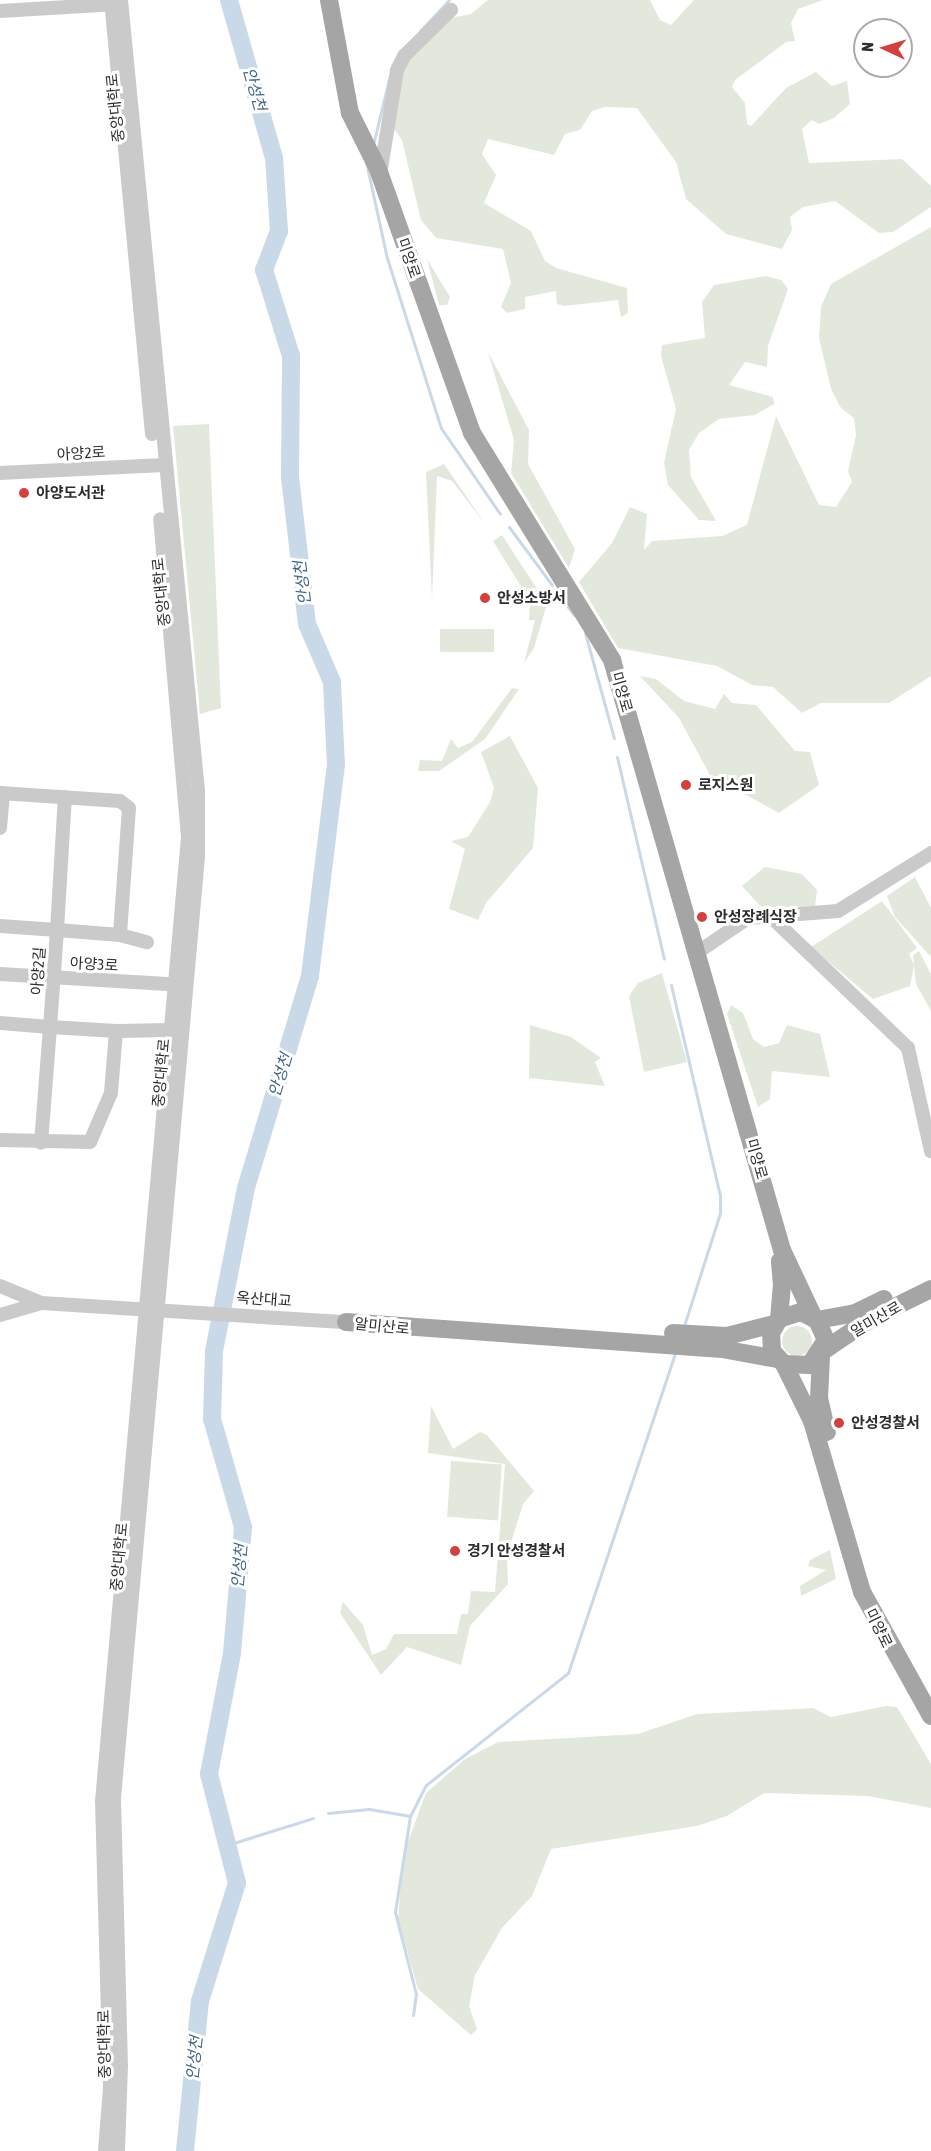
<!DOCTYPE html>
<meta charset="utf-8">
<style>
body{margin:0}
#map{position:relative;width:931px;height:2151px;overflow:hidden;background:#fff;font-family:"Asap Condensed","Noto Sans KR",sans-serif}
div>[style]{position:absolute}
.green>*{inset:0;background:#e2e9dc;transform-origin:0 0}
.round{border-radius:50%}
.stream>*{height:3px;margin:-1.5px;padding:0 1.5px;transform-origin:1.5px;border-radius:1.5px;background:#c9d9e7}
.river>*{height:18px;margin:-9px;padding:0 9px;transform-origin:9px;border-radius:9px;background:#c9d9e7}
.minor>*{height:14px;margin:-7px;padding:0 7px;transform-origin:7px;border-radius:7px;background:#cacaca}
.major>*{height:18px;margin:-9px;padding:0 9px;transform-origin:9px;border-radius:9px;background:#a5a5a5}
.dots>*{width:16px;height:16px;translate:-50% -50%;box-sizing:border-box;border:3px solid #fff;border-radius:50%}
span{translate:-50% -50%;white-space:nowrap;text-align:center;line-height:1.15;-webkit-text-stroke:6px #fff;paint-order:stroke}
.street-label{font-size:15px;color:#2d2d2d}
.poi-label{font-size:15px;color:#2d2d2d;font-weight:700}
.left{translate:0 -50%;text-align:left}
.water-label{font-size:16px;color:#436786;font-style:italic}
.north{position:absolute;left:853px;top:18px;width:60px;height:60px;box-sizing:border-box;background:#fff;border:2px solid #ababab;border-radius:50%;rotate:274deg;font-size:16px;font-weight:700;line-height:24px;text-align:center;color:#2d2d2d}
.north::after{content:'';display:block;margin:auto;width:21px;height:27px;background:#d3413f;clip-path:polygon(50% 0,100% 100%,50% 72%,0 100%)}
</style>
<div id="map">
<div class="green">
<i style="clip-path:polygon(488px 0,650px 0,660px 20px,671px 25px,694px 0,823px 0,798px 9px,791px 23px,795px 41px,786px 42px,735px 80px,732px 87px,745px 103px,747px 124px,751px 126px,786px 88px,816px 72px,832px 86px,847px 81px,850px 104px,834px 118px,819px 124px,812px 120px,802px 129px,809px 163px,902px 159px,931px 186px,931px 207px,893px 232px,879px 233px,835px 201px,803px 207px,790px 217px,792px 230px,782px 249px,726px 234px,686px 199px,676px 162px,637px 108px,605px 107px,592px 111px,580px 130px,565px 134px,554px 155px,488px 139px,482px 154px,496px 175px,484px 203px,531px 231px,545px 261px,556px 268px,627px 288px,628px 313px,621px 317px,618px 300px,564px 306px,557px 304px,556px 291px,525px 297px,525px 309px,507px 313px,501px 307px,511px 283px,503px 249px,436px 238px,421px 220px,402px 140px,390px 124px,399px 68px,445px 19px,471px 14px)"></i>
<i style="clip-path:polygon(931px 227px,931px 676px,889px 703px,821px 703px,802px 713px,773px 687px,752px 685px,717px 666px,618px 648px,579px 582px,612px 543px,630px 507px,647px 514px,644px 550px,652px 541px,722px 536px,747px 525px,776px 416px,819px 505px,836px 507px,852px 482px,848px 471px,856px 435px,854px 418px,841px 408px,831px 389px,819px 338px,821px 307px,831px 284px)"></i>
<i style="clip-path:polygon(427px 259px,450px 297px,447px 305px,439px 305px)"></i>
<i style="clip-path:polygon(766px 276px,781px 280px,788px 289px,768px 346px,767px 367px,745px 362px,729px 385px,773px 397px,774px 404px,755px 415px,719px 419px,699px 433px,689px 450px,691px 477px,716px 521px,699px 520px,668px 485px,664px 463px,676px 409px,661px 356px,662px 345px,705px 338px,702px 302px,714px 285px)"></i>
<i style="clip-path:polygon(488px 352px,529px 430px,528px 464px,575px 549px,569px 568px,511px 473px,514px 440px)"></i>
<i style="clip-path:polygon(209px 424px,221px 708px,200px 714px,173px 426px)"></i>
<i style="clip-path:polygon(444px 464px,486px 525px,452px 481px,437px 476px,432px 599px,426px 472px)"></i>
<i style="clip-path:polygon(502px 535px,547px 604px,534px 648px,524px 663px,535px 620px,529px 620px,530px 601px,493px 541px)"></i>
<i style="left:440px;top:629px;width:54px;height:23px"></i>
<i style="clip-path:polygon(640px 676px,656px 679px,684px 701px,715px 709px,724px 694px,732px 703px,756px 705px,795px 751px,810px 752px,819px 785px,779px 813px,710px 775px,679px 718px)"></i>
<i style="clip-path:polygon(512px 688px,519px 689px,485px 739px,439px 771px,418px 771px,420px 760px,442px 761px,451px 739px,458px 748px,472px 742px)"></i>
<i style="clip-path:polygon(510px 736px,538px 788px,533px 848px,486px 903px,478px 920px,449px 909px,465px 849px,451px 841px,468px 837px,490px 802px,494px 788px,481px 752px)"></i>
<i style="clip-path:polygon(765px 867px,802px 874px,817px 890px,815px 906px,764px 910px,742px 886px)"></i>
<i style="clip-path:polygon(915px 877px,931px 908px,931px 957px,895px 917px,887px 896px)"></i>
<i style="clip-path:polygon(882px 901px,917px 948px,909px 954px,914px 965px,910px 986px,873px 999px,811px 947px)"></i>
<i style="clip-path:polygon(919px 951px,931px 974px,931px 1011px,916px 984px,913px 955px)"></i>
<i style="clip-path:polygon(662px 973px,687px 1062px,644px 1072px,629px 996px,638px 983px)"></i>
<i style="clip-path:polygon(731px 1005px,743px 1013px,753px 1039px,764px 1047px,779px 1043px,787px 1025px,820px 1034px,830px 1077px,772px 1071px,770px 1099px,758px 1107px,727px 1014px)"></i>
<i style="clip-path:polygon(530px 1025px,571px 1037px,601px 1058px,595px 1062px,605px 1086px,529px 1078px)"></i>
<i class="round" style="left:782px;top:1326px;width:30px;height:30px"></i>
<i style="clip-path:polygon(431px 1406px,453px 1449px,480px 1432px,487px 1435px,534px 1491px,523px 1504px,507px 1556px,508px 1584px,470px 1626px,461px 1665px,407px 1647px,381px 1675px,340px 1613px,343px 1602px,363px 1625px,372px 1655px,386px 1649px,394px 1634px,457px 1634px,461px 1614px,468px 1614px,471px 1591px,495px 1592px,505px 1464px,428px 1453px)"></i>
<i style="left:451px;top:1461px;width:51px;height:56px;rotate:4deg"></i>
<i style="clip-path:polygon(830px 1550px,836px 1579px,801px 1596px,800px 1586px,826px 1570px,808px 1566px,810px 1560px)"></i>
<i style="clip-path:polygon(886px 1706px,897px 1707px,931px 1764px,931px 1808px,868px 1796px,764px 1793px,727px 1816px,697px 1826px,551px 1849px,532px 1896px,502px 1928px,475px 1975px,469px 2006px,477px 2029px,471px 2035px,418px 1989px,398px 1920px,403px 1855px,426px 1793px,465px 1759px,498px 1742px,638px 1734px,697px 1714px,813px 1708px,831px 1717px)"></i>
</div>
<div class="stream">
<i style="left:420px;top:31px;width:42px;rotate:-46.9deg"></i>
<i style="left:373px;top:145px;width:68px;rotate:-76.4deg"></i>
<i style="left:366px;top:162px;width:98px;rotate:77.7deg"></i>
<i style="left:387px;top:258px;width:178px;rotate:72.4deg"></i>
<i style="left:441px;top:428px;width:104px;rotate:55.5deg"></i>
<i style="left:509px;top:527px;width:72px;rotate:53.4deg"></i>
<i style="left:562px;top:599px;width:20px;rotate:53deg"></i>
<i style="left:585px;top:633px;width:109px;rotate:74.6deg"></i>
<i style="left:617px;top:757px;width:207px;rotate:76.9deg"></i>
<i style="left:671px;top:985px;width:216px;rotate:76.9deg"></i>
<i style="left:720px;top:1195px;width:18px;rotate:90deg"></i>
<i style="left:720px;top:1213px;width:119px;rotate:107.7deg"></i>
<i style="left:328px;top:1813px;width:41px;rotate:-5.6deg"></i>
<i style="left:369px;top:1809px;width:42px;rotate:9.7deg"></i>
<i style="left:227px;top:1845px;width:90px;rotate:-17.4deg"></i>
<i style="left:413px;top:2015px;width:21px;rotate:-82deg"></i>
<i style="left:416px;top:1994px;width:85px;rotate:-104.4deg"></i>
<i style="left:395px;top:1912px;width:97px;rotate:-81.1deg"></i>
<i style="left:410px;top:1816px;width:35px;rotate:-63deg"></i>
<i style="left:426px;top:1785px;width:181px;rotate:-38.3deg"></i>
<i style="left:568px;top:1673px;width:337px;rotate:-71.5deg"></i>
</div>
<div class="river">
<i style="left:185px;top:2151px;width:151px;rotate:-84.3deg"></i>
<i style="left:200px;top:2001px;width:124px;rotate:-72.6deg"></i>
<i style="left:237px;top:1883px;width:113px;rotate:-104.4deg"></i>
<i style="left:209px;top:1774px;width:123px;rotate:-79.2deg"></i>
<i style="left:232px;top:1653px;width:126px;rotate:-85deg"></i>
<i style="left:243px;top:1527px;width:112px;rotate:-106deg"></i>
<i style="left:212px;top:1419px;width:68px;rotate:-88.3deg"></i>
<i style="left:214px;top:1351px;width:166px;rotate:-78.9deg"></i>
<i style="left:246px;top:1188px;width:221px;rotate:-73.2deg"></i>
<i style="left:310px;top:976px;width:213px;rotate:-83deg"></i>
<i style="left:336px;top:765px;width:83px;rotate:-92.8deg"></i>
<i style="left:332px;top:682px;width:63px;rotate:-113.3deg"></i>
<i style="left:307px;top:624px;width:149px;rotate:-96.6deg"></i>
<i style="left:290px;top:476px;width:120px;rotate:-89.5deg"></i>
<i style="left:291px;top:356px;width:90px;rotate:-107.4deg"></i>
<i style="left:264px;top:270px;width:42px;rotate:-69deg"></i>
<i style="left:279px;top:231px;width:73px;rotate:-93.9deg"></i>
<i style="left:274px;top:158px;width:164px;rotate:-105.9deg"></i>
</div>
<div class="minor">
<i style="left:111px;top:0;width:436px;rotate:84.6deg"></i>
<i style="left:0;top:11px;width:118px;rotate:-3.4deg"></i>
<i style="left:380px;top:175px;width:106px;rotate:-80.8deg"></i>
<i style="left:397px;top:70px;width:16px;rotate:-63deg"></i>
<i style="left:404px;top:56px;width:66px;rotate:-44.4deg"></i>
<i style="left:0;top:473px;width:164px;rotate:-2.8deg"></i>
<i style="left:0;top:793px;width:120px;rotate:3.8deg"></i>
<i style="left:120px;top:801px;width:11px;rotate:38deg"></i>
<i style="left:129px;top:808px;width:127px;rotate:94.1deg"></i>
<i style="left:120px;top:935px;width:63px;rotate:-175.5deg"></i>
<i style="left:57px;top:930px;width:97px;rotate:94.1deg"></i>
<i style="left:50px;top:1027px;width:66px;rotate:3.5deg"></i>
<i style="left:116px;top:1031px;width:62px;rotate:94.6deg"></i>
<i style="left:111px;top:1093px;width:53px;rotate:113.2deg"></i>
<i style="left:90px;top:1142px;width:90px;rotate:-178.7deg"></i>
<i style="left:0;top:828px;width:35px;rotate:-85deg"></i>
<i style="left:770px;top:916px;width:191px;rotate:43.7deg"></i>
<i style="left:908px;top:1048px;width:106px;rotate:77.4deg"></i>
<i style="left:0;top:926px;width:57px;rotate:4deg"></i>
<i style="left:57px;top:930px;width:133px;rotate:-86.6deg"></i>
<i style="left:120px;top:935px;width:28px;rotate:15deg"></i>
<i style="left:698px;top:952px;width:60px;rotate:-34.2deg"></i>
<i style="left:748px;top:918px;width:90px;rotate:-4.4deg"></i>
<i style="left:838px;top:911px;width:110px;rotate:-31.9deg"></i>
<i style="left:0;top:974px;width:184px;rotate:3.4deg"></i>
<i style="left:0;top:1023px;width:50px;rotate:4.6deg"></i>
<i style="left:50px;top:1027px;width:116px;rotate:94.4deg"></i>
<i style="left:116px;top:1031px;width:55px;rotate:-1deg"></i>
<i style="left:0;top:1286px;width:44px;rotate:22.5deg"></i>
<i style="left:0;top:1315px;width:43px;rotate:-16.3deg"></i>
<i style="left:41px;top:1303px;width:306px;rotate:3.6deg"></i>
<i style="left:105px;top:2151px;width:64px;rotate:-85.5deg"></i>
<i style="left:110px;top:2087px;width:286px;rotate:-91.6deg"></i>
<i style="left:102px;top:1801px;width:968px;rotate:-84.9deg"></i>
<i style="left:188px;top:837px;width:319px;rotate:-95deg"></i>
<i style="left:118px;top:2151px;width:85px;rotate:-88deg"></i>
<i style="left:121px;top:2066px;width:268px;rotate:-91.5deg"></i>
<i style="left:114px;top:1798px;width:946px;rotate:-84.9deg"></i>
<i style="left:198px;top:856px;width:65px;rotate:-90deg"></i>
<i style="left:198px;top:791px;width:795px;rotate:-95.56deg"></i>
</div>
<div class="major">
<i style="left:329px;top:0;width:115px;rotate:79.5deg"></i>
<i style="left:350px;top:113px;width:63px;rotate:63.4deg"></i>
<i style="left:378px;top:169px;width:280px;rotate:70.4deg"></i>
<i style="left:472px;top:433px;width:267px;rotate:58.3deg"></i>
<i style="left:612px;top:660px;width:614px;rotate:73.93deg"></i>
<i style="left:782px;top:1250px;width:73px;rotate:64.8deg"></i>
<i style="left:779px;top:1319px;width:23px;rotate:-18deg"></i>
<i style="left:801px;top:1312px;width:18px;rotate:27deg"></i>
<i style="left:817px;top:1320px;width:22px;rotate:66deg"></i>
<i style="left:826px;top:1340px;width:30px;rotate:123deg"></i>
<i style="left:810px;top:1365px;width:26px;rotate:-178deg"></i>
<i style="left:784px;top:1364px;width:18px;rotate:-133deg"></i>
<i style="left:772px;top:1351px;width:18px;rotate:-93deg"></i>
<i style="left:771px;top:1333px;width:16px;rotate:-60deg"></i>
<i style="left:779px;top:1319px;width:34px;rotate:-85deg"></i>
<i style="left:782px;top:1285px;width:24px;rotate:-95deg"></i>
<i style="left:817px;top:1320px;width:39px;rotate:-10deg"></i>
<i style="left:855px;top:1313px;width:32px;rotate:-26deg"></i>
<i style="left:346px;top:1322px;width:377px;rotate:4.1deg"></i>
<i style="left:722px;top:1349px;width:56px;rotate:10.3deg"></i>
<i style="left:673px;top:1333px;width:54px;rotate:3.2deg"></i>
<i style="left:727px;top:1336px;width:49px;rotate:-14.3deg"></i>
<i style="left:823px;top:1351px;width:57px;rotate:-34.2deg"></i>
<i style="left:870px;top:1319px;width:68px;rotate:-26.2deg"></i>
<i style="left:821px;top:1356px;width:42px;rotate:92.7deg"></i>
<i style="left:819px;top:1398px;width:35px;rotate:77deg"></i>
<i style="left:784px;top:1364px;width:64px;rotate:63.8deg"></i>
<i style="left:812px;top:1421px;width:178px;rotate:73.7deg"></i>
<i style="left:862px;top:1592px;width:142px;rotate:60.9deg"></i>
</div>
<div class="dots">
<i style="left:24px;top:493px;background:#d3413f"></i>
<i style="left:485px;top:598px;background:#d3413f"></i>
<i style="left:686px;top:785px;background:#d3413f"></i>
<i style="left:702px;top:917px;background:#d3413f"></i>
<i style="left:839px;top:1423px;background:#d3413f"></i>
<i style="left:455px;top:1551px;background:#d3413f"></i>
</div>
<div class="street-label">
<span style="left:115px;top:108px;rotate:-96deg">중앙대학로</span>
<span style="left:409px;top:258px;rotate:71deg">미양로</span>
<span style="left:81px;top:453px;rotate:-3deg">아양2로</span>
<span style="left:161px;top:592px;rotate:-96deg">중앙대학로</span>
<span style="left:622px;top:692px;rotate:74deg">미양로</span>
<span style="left:94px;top:964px;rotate:3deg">아양3로</span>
<span style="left:38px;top:971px;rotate:-86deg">아양2길</span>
<span style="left:161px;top:1073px;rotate:-85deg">중앙대학로</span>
<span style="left:757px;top:1159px;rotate:74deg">미양로</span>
<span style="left:264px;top:1299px;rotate:4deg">옥산대교</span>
<span style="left:876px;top:1319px;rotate:-30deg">알미산로</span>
<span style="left:382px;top:1326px;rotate:6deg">알미산로</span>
<span style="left:119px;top:1557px;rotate:-85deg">중앙대학로</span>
<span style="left:879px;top:1628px;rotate:64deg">미양로</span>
<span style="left:104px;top:2044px;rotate:-91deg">중앙대학로</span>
</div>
<div class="poi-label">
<span class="left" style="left:36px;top:493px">아양도서관</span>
<span class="left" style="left:497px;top:598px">안성소방서</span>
<span class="left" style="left:698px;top:785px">로지스원</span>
<span class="left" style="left:714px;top:917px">안성장례식장</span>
<span class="left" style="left:851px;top:1423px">안성경찰서</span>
<span class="left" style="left:467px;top:1551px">경기 안성경찰서</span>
</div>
<div class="water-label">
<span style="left:255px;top:89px;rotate:74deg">안성천</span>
<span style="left:302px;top:583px;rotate:-97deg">안성천</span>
<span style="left:280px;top:1075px;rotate:-73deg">안성천</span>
<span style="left:239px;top:1566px;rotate:-85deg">안성천</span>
<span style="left:194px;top:2058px;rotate:-84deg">안성천</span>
</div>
<div class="north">N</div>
</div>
